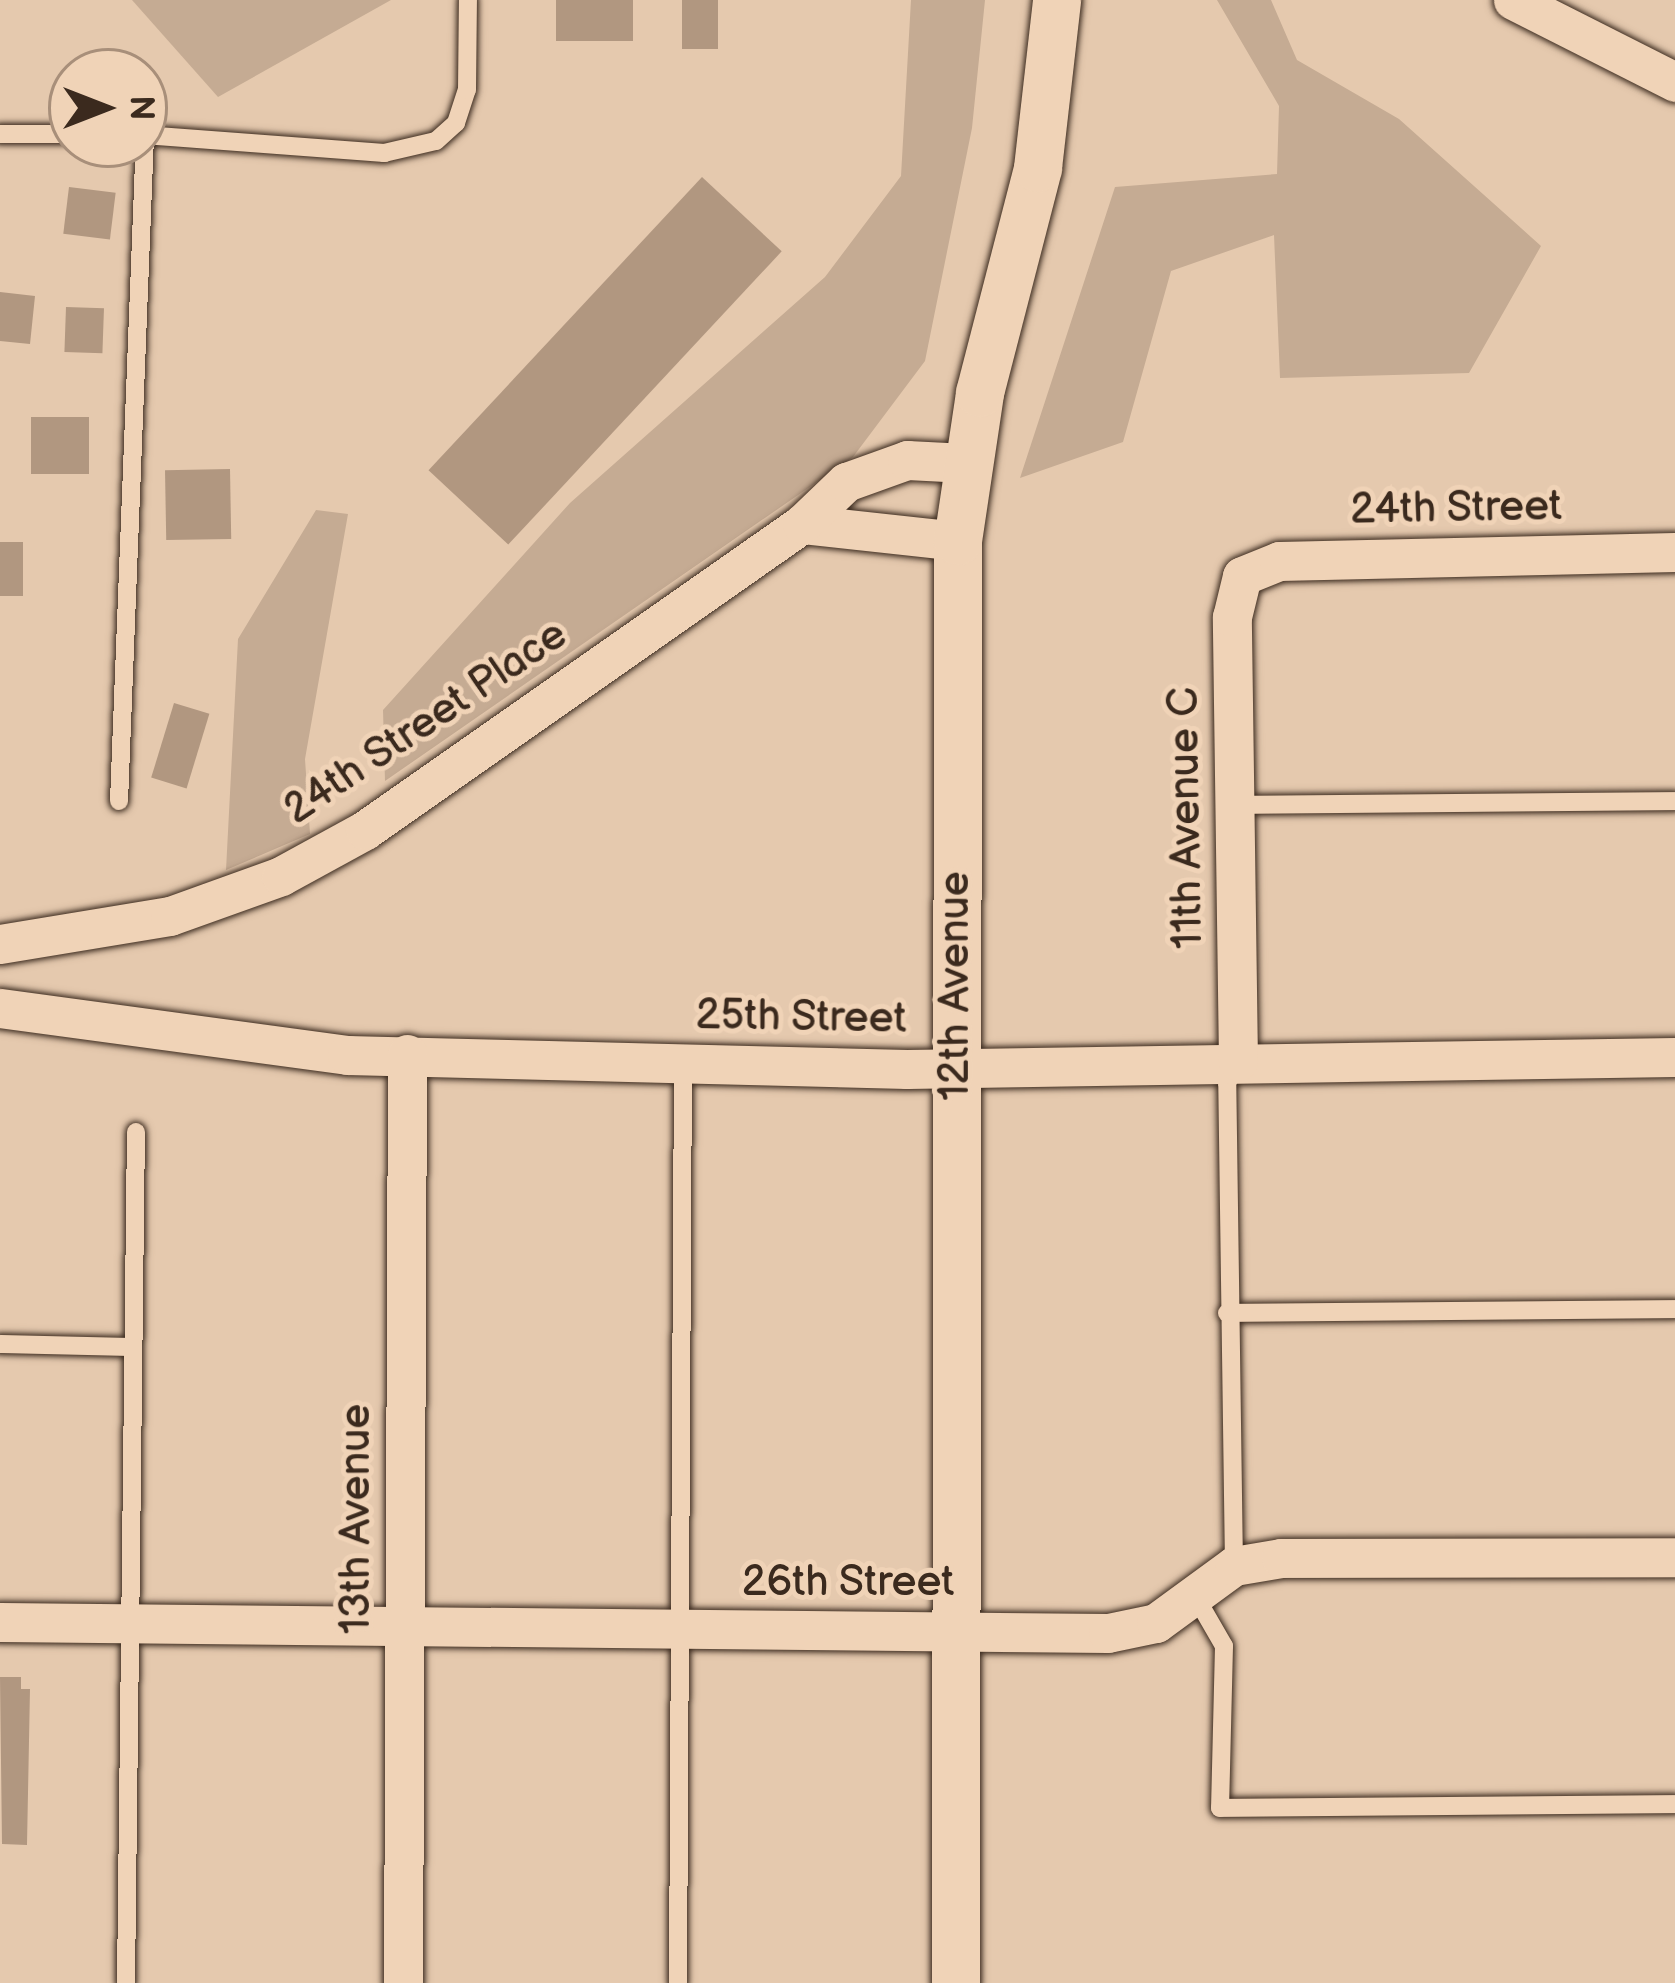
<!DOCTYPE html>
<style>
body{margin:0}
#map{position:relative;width:1675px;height:1983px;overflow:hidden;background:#e5c9ae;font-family:"Balsamiq Sans",sans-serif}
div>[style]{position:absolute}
.green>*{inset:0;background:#c5ab93}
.building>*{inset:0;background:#b19780;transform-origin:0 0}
.roads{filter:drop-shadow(0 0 3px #3b2a1e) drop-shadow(0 0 3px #3b2a1e)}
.service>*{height:18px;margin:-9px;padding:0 9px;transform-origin:9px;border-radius:9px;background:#f0d3b7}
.minor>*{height:39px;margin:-19.5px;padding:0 19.5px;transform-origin:19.5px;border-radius:19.5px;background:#f0d3b7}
.tertiary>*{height:48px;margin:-24px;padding:0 24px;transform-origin:24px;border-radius:24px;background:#f0d3b7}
span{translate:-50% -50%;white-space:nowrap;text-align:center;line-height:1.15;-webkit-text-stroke:10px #f0d3b7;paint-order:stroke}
.street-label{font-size:42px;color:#3b2a1e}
.north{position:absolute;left:48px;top:48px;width:120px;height:120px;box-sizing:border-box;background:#f0d3b7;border:3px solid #a88f7a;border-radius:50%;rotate:90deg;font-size:33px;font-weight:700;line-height:48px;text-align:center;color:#3b2a1e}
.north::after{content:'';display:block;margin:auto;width:42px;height:54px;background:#3b2a1e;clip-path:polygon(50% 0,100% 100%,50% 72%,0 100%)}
</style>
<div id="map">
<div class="green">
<i style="clip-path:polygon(132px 0,391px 0,218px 97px)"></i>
<i style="clip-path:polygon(911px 0,985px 0,972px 128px,925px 361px,853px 457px,385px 781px,383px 710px,570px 503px,825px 277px,901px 176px)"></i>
<i style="clip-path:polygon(1217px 0,1271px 0,1297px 60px,1399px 119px,1541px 246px,1469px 373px,1280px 378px,1274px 235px,1171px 271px,1123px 442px,1020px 478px,1115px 187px,1277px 174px,1279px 106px)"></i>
<i style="clip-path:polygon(316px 510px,348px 514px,305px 759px,310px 834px,226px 870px,238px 639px)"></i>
</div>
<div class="building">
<i style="left:556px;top:0;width:77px;height:41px"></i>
<i style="left:682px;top:0;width:36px;height:49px"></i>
<i style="left:702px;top:177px;width:109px;height:401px;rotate:43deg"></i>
<i style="left:69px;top:187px;width:47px;height:47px;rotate:7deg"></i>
<i style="clip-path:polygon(0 292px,35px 296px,30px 344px,0 341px)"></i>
<i style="left:66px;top:307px;width:38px;height:45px;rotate:2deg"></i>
<i style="left:31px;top:417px;width:58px;height:57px"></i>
<i style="left:230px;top:469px;width:70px;height:65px;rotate:89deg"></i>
<i style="left:0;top:542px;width:23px;height:54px"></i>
<i style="left:174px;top:703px;width:37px;height:78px;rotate:17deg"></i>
<i style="clip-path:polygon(0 1677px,21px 1677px,21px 1689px,30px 1689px,27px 1845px,2px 1844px)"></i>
</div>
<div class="roads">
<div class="service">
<i style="left:0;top:134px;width:72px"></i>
<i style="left:144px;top:135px;width:241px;rotate:4.3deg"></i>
<i style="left:384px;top:153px;width:53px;rotate:-13deg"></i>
<i style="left:436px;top:141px;width:27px;rotate:-42deg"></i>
<i style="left:456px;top:123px;width:35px;rotate:-72deg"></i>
<i style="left:467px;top:90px;width:90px;rotate:-89.4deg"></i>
<i style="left:119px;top:801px;width:667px;rotate:-87.76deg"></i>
<i style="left:1234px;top:805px;width:441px;rotate:-0.5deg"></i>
<i style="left:1227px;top:1313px;width:448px;rotate:-0.5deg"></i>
<i style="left:0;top:1344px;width:132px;rotate:1.3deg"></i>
<i style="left:1234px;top:1566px;width:483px;rotate:-90.8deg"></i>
<i style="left:1227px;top:1083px;width:20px;rotate:-63deg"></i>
<i style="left:1194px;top:1594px;width:60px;rotate:60deg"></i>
<i style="left:1224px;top:1646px;width:162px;rotate:91.4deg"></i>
<i style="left:1220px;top:1808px;width:455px;rotate:-0.5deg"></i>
<i style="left:126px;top:1983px;width:851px;rotate:-89.33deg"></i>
<i style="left:678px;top:1983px;width:918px;rotate:-89.69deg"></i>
</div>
<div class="minor">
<i style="left:1513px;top:0;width:182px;rotate:26.8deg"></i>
<i style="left:802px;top:524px;width:157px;rotate:6.2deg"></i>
<i style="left:0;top:944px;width:172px;rotate:-9.4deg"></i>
<i style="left:170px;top:916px;width:118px;rotate:-19.8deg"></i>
<i style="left:281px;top:876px;width:96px;rotate:-28.7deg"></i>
<i style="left:365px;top:830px;width:533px;rotate:-35deg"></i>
<i style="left:802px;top:524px;width:61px;rotate:-43.7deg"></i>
<i style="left:846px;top:482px;width:65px;rotate:-19.8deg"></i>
<i style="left:907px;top:460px;width:59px;rotate:2.9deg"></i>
<i style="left:0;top:1008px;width:350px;rotate:7.7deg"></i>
<i style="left:347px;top:1055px;width:560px;rotate:1.43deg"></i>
<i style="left:907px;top:1069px;width:768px;rotate:-0.9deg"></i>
<i style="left:1238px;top:1061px;width:444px;rotate:-90.8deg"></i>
<i style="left:1232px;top:617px;width:42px;rotate:-76.3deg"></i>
<i style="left:1242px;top:576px;width:40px;rotate:-22deg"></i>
<i style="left:1279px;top:561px;width:396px;rotate:-1.3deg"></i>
<i style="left:0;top:1622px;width:1108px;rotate:0.57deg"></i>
<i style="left:1108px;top:1633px;width:49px;rotate:-11.8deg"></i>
<i style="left:1156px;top:1623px;width:97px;rotate:-36.2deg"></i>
<i style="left:1234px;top:1566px;width:48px;rotate:-9.7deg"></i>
<i style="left:1281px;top:1558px;width:394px;rotate:-0.1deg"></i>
<i style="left:403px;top:1983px;width:929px;rotate:-89.75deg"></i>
</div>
<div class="tertiary">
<i style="left:956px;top:1983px;width:1442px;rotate:-89.92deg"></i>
<i style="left:958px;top:541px;width:150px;rotate:-81.5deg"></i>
<i style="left:980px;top:393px;width:232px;rotate:-75.5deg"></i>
<i style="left:1038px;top:168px;width:169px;rotate:-83.5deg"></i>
</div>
</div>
<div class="street-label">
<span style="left:1456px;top:509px;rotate:-1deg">24th Street</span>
<span style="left:426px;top:723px;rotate:-34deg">24th Street Place</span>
<span style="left:1187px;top:818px;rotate:-91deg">11th Avenue C</span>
<span style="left:956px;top:986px;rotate:-90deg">12th Avenue</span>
<span style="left:801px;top:1018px;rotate:1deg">25th Street</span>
<span style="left:357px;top:1519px;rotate:-90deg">13th Avenue</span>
<span style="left:848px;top:1583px">26th Street</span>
</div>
<div class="north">N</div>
</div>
